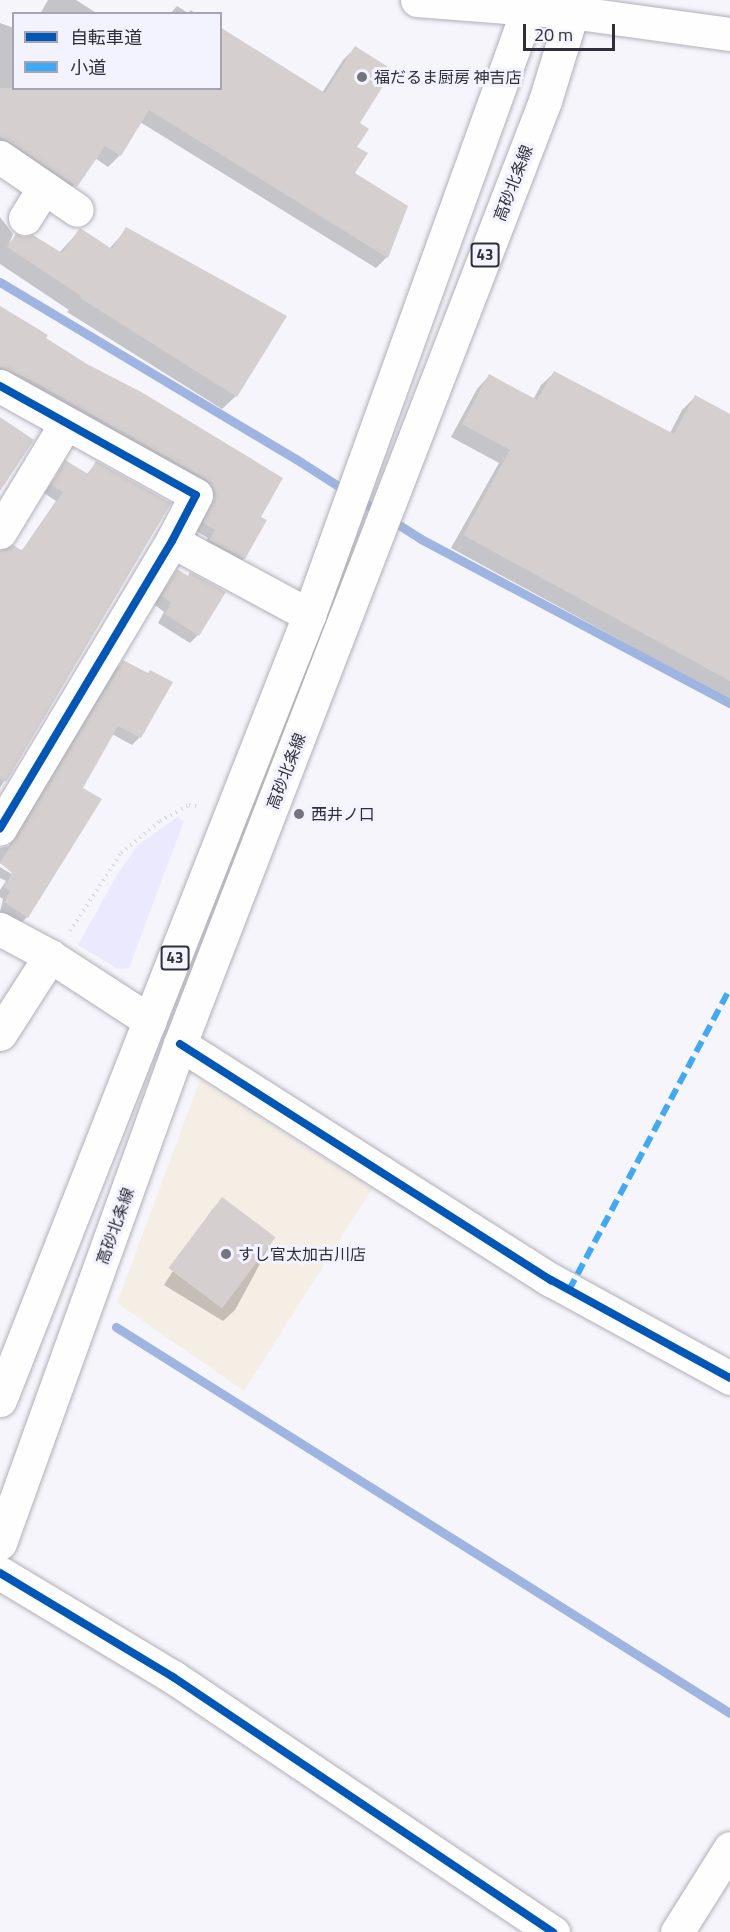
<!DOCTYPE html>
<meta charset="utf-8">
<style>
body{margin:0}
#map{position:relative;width:730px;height:1932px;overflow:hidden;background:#f6f5fc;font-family:"Titillium Web","Noto Sans JP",sans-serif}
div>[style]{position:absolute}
.commercial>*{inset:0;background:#f5eee5}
.green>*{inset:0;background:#ebe9fd}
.shadow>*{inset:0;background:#0003}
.stream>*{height:9px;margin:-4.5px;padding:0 4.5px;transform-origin:4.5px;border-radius:4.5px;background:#9eb4e1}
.building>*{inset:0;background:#d5d0cf;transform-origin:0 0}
.path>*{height:4px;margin-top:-2px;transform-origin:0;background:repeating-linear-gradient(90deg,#dcdcde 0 1.5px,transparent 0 6px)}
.roads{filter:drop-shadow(0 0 2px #b0afb8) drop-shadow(0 0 2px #b0afb8)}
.street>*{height:33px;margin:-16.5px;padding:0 16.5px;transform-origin:16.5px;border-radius:16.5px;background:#fefeff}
.secondary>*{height:33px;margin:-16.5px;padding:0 16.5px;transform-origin:16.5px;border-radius:16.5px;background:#fefeff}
.primary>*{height:33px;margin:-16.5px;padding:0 16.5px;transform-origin:16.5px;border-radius:16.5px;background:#fefeff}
.highway>*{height:33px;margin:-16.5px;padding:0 16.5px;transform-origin:16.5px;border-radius:16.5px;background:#fefeff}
.quiet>*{height:6px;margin-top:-3px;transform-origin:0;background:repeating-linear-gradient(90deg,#3fa9f5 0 12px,transparent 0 18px)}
.cycleway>*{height:8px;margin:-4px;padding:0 4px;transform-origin:4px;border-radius:4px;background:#0057b8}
.dots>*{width:16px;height:16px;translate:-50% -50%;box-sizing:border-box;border:3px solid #f3f2ff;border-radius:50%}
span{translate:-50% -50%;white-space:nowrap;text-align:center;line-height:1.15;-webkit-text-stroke:6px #f3f2ff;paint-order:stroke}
.shield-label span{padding:2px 4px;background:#f3f2ff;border:2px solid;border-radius:4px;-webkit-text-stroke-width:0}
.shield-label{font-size:15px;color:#2f2e3a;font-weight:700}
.poi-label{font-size:16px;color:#2f2e3a}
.left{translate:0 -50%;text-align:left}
.street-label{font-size:16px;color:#2f2e3a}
.legend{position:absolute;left:12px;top:12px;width:210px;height:78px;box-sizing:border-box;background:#f3f2ff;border:2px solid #a5a4b0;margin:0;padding:8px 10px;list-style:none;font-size:18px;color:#2f2e3a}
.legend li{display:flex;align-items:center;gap:12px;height:30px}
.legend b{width:30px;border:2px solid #a5a4b0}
.scale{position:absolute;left:523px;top:24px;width:92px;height:27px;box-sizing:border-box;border:3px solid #2f2e3a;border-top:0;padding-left:8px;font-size:18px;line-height:21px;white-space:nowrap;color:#2f2e3a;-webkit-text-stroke:4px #f3f2ff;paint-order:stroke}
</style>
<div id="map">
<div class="commercial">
<i style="clip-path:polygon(200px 1080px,372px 1189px,244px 1391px,117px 1303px)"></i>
</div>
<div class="green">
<i style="clip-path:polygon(177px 817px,184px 821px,129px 968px,118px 969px,78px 945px,118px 873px,138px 845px)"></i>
</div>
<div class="shadow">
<i style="clip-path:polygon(48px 0,76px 0,98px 14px,40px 14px)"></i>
<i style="clip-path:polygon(177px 6px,188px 13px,191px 10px,196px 14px,170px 14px)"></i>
<i style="clip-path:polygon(0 23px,14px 28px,14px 88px,322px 93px,343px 60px,355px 48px,357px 123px,353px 174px,387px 257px,376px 268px,140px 122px,120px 155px,108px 167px,95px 158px,64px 198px,0 154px)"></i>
<i style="clip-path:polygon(0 217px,13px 234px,9px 244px,16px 236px,59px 253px,80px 230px,109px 249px,127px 229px,236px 396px,222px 409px,67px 312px,69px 310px,0 264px)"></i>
<i style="clip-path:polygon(0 307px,44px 338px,259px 517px,244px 558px,236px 566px,202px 548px,208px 538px,196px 531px,208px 503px,0 378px)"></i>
<i style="clip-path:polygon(554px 373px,670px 433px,682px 410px,695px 397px,730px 415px,730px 700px,451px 548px,499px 463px,451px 437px,477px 389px,489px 376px,533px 400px,541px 385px)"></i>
<i style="clip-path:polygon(66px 462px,86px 475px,96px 463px,169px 503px,0 788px,0 552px,21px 552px,56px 501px,44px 493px)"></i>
<i style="clip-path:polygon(177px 571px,198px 635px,190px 643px,158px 623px,164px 612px,154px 604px)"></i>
<i style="clip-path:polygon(123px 662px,147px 675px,171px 683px,139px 738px,132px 745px,112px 734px,81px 788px,27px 917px,19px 925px,0 912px,3px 899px,0 897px,0 890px,6px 881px,0 878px,0 867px,18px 878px,19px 876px,0 863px,0 848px,9px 846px,115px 670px)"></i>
<i style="clip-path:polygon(222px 1199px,274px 1238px,235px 1310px,223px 1321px,164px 1285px,211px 1211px)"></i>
</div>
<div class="stream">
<i style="left:0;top:282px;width:345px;rotate:30.9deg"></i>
<i style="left:296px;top:459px;width:148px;rotate:32.6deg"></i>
<i style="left:421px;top:539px;width:350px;rotate:28deg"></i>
<i style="left:116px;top:1327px;width:725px;rotate:32.16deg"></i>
</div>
<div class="building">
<i style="clip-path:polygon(220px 27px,325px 93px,355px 46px,393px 70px,360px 123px,369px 129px,357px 147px,368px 153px,355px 173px,408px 206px,388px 258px,149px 110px,121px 156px,105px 146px,77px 187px,0 136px,0 88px,220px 88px)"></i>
<i style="clip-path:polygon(126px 227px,287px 316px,237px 397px,80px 298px,81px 296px,7px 247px,16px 234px,24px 237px,33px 235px,62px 253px,80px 228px,112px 249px)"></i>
<i style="clip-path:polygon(0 306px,48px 335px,46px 338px,87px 364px,143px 393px,283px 478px,261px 517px,267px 520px,245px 559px,209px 540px,215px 530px,203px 523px,215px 494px,212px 486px,206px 479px,29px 379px,0 367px)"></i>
<i style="clip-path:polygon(554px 371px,674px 434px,695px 395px,730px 414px,730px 681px,463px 535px,510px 450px,462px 424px,489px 374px,537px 400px)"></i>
<i style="clip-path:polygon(0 417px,34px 440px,0 491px)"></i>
<i style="clip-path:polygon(65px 460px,88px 474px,96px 461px,171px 503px,6px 782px,0 778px,0 551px,13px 545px,21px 550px,26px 546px,63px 492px,51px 485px)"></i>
<i style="clip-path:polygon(177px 569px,188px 576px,190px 572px,226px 592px,199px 636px,165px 614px,171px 603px,161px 595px)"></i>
<i style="clip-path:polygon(123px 660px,148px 673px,150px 670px,173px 682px,141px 738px,118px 726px,83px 788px,102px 799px,28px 918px,4px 902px,10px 891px,4px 887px,12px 873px,0 863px)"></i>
<i style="left:222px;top:1197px;width:67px;height:89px;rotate:37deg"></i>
</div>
<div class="path">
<i style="left:70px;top:931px;width:93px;rotate:-56.8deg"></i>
<i style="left:121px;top:853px;width:50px;rotate:-39.4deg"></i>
<i style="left:160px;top:821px;width:33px;rotate:-29deg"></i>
<i style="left:189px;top:805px;width:11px;rotate:10deg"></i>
</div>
<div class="roads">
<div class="street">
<i style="left:0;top:157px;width:93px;rotate:34.5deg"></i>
<i style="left:25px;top:218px;width:36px;rotate:-58deg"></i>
<i style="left:0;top:386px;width:224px;rotate:29.1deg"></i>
<i style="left:196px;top:495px;width:52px;rotate:117.6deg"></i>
<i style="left:172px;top:541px;width:335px;rotate:120.9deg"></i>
<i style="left:0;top:532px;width:127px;rotate:-58.8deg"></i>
<i style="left:172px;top:541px;width:156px;rotate:28.4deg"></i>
<i style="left:0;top:929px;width:57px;rotate:28.4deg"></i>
<i style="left:50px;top:956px;width:119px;rotate:33deg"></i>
<i style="left:180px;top:1044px;width:440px;rotate:32.5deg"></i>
<i style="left:551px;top:1280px;width:204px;rotate:28.7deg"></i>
<i style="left:677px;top:1932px;width:99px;rotate:-57.8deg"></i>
</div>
<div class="secondary">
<i style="left:0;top:1034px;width:93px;rotate:-57.3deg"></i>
<i style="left:0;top:1573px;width:202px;rotate:31deg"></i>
<i style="left:173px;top:1677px;width:458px;rotate:33.9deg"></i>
</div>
<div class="primary">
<i style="left:0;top:1400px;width:844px;rotate:-68.51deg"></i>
<i style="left:309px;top:615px;width:654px;rotate:-70.15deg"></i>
<i style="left:0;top:1543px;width:530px;rotate:-70.16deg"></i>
<i style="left:180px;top:1044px;width:1011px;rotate:-68.84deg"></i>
<i style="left:545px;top:101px;width:106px;rotate:-72.9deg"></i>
</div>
<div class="highway">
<i style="left:417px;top:0;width:154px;rotate:4.5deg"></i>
<i style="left:571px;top:12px;width:161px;rotate:7.9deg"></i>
</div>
</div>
<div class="quiet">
<i style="left:569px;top:1290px;width:342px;rotate:-61.9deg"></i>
</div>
<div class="cycleway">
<i style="left:0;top:386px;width:224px;rotate:29.1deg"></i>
<i style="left:196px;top:495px;width:52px;rotate:117.6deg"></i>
<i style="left:172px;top:541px;width:335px;rotate:120.9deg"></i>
<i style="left:180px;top:1044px;width:440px;rotate:32.5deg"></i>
<i style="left:551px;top:1280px;width:204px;rotate:28.7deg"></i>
<i style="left:0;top:1573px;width:202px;rotate:31deg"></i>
<i style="left:173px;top:1677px;width:458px;rotate:33.9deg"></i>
</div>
<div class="dots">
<i style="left:362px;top:77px;background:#75747e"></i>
<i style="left:299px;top:814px;background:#75747e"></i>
<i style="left:226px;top:1254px;background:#75747e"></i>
</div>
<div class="shield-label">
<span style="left:485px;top:255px">43</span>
<span style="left:175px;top:958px">43</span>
</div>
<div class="poi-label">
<span class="left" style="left:374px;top:77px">福だるま厨房 神吉店</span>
<span class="left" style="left:311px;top:814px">西井ノ口</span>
<span class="left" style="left:238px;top:1254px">すし官太加古川店</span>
</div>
<div class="street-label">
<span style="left:513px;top:183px;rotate:-69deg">高砂北条線</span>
<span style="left:286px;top:771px;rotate:-69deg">高砂北条線</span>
<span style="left:115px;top:1226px;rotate:-70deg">高砂北条線</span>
</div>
<ul class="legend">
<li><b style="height:8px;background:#0057b8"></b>自転車道</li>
<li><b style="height:8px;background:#3fa9f5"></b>小道</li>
</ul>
<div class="scale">20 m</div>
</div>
